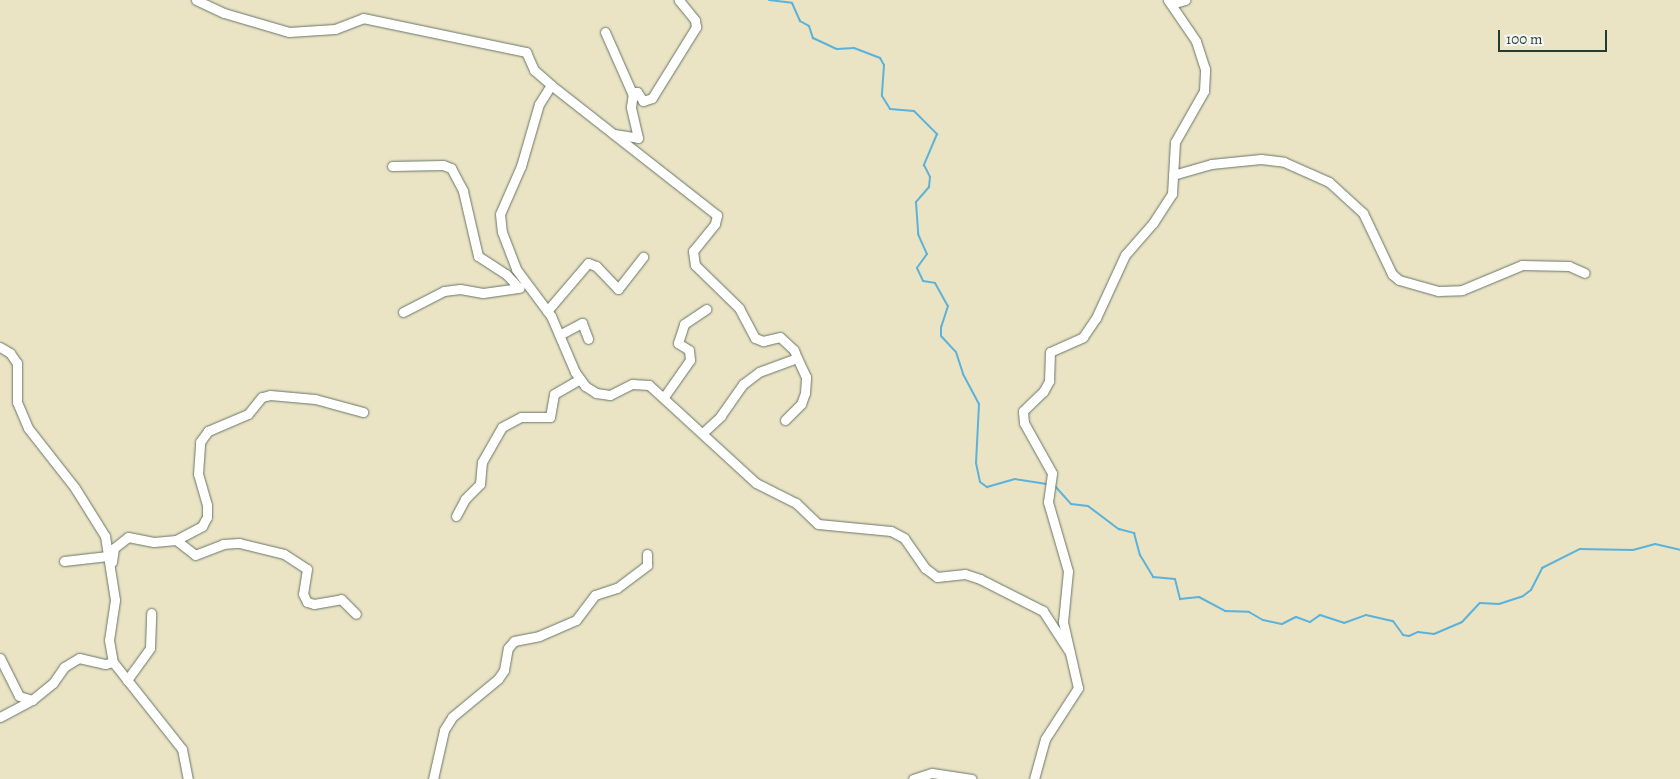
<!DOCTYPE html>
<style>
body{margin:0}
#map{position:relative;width:1680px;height:779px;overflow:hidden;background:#eae3c4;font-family:Alegreya,serif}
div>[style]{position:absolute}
.stream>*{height:2px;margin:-1px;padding:0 1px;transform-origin:1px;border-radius:1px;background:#5cb2d9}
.roads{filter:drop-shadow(0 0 1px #676) drop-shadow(0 0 1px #676)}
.minor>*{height:9px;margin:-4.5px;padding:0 4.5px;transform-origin:4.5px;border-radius:4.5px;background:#fff}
span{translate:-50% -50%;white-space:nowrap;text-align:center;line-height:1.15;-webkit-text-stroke:4px #f6f6f2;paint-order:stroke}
.scale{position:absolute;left:1498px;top:30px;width:109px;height:22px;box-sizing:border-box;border:2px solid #1f3d34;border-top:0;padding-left:6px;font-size:15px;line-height:18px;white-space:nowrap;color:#1f3d34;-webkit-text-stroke:4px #f6f6f2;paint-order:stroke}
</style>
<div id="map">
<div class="stream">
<i style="left:769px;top:0;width:23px;rotate:7deg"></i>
<i style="left:792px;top:3px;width:20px;rotate:66deg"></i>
<i style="left:800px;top:21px;width:10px;rotate:29deg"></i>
<i style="left:809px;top:26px;width:13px;rotate:72deg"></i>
<i style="left:813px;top:38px;width:26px;rotate:25deg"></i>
<i style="left:837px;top:49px;width:17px;rotate:-3deg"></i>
<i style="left:854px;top:48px;width:28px;rotate:21deg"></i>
<i style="left:880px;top:58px;width:8px;rotate:60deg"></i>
<i style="left:884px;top:65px;width:31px;rotate:94deg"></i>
<i style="left:882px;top:96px;width:15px;rotate:58deg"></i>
<i style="left:890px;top:109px;width:24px;rotate:5deg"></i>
<i style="left:914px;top:111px;width:33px;rotate:45deg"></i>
<i style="left:937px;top:134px;width:34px;rotate:113deg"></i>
<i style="left:924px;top:165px;width:13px;rotate:63deg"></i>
<i style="left:930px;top:177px;width:10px;rotate:96deg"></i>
<i style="left:929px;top:187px;width:20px;rotate:131deg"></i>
<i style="left:916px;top:202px;width:32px;rotate:86deg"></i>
<i style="left:918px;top:234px;width:22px;rotate:66deg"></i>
<i style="left:927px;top:254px;width:17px;rotate:126deg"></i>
<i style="left:917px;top:268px;width:14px;rotate:65deg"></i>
<i style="left:923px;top:281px;width:12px;rotate:9deg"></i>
<i style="left:935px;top:283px;width:26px;rotate:61deg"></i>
<i style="left:948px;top:306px;width:22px;rotate:108deg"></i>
<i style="left:941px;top:327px;width:9px;rotate:90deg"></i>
<i style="left:941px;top:336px;width:22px;rotate:47deg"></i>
<i style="left:956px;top:352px;width:23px;rotate:72deg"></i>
<i style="left:963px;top:374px;width:34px;rotate:62deg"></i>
<i style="left:979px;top:404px;width:59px;rotate:92.9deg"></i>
<i style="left:976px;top:463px;width:19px;rotate:78deg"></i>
<i style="left:980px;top:482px;width:9px;rotate:36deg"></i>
<i style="left:987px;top:487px;width:29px;rotate:-16deg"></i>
<i style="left:1015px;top:479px;width:32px;rotate:9deg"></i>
<i style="left:1054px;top:485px;width:25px;rotate:48deg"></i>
<i style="left:1071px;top:504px;width:17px;rotate:7deg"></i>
<i style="left:1088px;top:506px;width:39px;rotate:37deg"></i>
<i style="left:1119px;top:529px;width:16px;rotate:15deg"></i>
<i style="left:1134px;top:533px;width:23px;rotate:75deg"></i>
<i style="left:1140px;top:555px;width:26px;rotate:59deg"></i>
<i style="left:1153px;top:577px;width:22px;rotate:5deg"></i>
<i style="left:1175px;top:579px;width:21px;rotate:76deg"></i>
<i style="left:1180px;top:599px;width:19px;rotate:-6deg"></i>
<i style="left:1199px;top:597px;width:30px;rotate:28deg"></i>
<i style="left:1225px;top:611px;width:24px;rotate:2deg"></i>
<i style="left:1249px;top:612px;width:16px;rotate:30deg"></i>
<i style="left:1263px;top:620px;width:19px;rotate:12deg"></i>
<i style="left:1282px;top:624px;width:16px;rotate:-27deg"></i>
<i style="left:1296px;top:617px;width:15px;rotate:20deg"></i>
<i style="left:1310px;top:622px;width:12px;rotate:-35deg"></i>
<i style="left:1320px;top:615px;width:25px;rotate:18deg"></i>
<i style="left:1344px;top:623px;width:23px;rotate:-20deg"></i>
<i style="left:1366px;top:615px;width:28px;rotate:13deg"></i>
<i style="left:1393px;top:621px;width:17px;rotate:54deg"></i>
<i style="left:1403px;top:635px;width:6px;rotate:9deg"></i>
<i style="left:1409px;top:636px;width:10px;rotate:-24deg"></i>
<i style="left:1418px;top:632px;width:16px;rotate:7deg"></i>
<i style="left:1434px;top:634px;width:30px;rotate:-23deg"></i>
<i style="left:1462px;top:622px;width:26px;rotate:-47deg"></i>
<i style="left:1480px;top:603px;width:19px;rotate:3deg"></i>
<i style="left:1499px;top:604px;width:25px;rotate:-18deg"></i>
<i style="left:1523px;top:596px;width:10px;rotate:-37deg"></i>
<i style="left:1531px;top:590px;width:25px;rotate:-63deg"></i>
<i style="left:1542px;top:568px;width:42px;rotate:-26.6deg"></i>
<i style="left:1580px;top:549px;width:53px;rotate:1.1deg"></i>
<i style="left:1633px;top:550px;width:23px;rotate:-15deg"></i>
<i style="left:1655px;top:544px;width:26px;rotate:13deg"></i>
</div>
<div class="roads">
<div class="minor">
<i style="left:196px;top:0;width:31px;rotate:25deg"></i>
<i style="left:224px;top:13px;width:68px;rotate:16.3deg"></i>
<i style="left:289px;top:32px;width:46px;rotate:-3.7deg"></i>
<i style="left:335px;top:29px;width:30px;rotate:-21deg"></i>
<i style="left:363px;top:18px;width:167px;rotate:11.8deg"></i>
<i style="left:526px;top:52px;width:20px;rotate:66deg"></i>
<i style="left:534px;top:70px;width:23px;rotate:41deg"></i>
<i style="left:551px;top:85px;width:211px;rotate:38.1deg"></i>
<i style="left:717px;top:215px;width:9px;rotate:103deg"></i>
<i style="left:715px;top:224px;width:35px;rotate:129deg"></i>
<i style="left:693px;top:251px;width:14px;rotate:82deg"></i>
<i style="left:695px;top:265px;width:62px;rotate:44.3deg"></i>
<i style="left:739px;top:308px;width:34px;rotate:62deg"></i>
<i style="left:755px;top:338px;width:9px;rotate:21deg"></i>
<i style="left:763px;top:341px;width:17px;rotate:-13deg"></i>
<i style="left:780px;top:337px;width:19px;rotate:43deg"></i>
<i style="left:794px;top:350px;width:9px;rotate:69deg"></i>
<i style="left:797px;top:358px;width:40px;rotate:159.8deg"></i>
<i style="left:759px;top:372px;width:20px;rotate:143deg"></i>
<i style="left:743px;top:384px;width:39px;rotate:125deg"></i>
<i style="left:721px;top:416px;width:25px;rotate:137deg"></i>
<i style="left:1171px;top:4px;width:15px;rotate:-16deg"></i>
<i style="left:605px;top:32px;width:67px;rotate:66.1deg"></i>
<i style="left:551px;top:85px;width:22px;rotate:122deg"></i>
<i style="left:539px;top:104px;width:65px;rotate:106.2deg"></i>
<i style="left:521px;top:166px;width:52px;rotate:113.6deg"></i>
<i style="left:500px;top:214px;width:18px;rotate:84deg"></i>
<i style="left:502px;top:232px;width:40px;rotate:69deg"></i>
<i style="left:516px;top:269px;width:59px;rotate:53.3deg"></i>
<i style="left:551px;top:316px;width:61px;rotate:66.8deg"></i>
<i style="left:575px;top:372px;width:17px;rotate:54deg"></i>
<i style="left:585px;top:386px;width:13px;rotate:32deg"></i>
<i style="left:596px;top:393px;width:14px;rotate:8deg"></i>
<i style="left:610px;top:395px;width:25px;rotate:-27deg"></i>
<i style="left:632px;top:384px;width:17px;rotate:3deg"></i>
<i style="left:649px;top:385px;width:145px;rotate:42.5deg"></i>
<i style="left:756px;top:483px;width:45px;rotate:26.6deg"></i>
<i style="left:796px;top:503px;width:30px;rotate:44deg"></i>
<i style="left:818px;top:524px;width:73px;rotate:5.5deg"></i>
<i style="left:891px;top:531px;width:15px;rotate:28deg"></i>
<i style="left:904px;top:538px;width:37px;rotate:55deg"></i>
<i style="left:925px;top:568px;width:15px;rotate:37deg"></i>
<i style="left:937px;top:577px;width:28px;rotate:-6deg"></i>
<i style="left:965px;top:574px;width:16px;rotate:18deg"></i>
<i style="left:980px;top:579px;width:71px;rotate:26.9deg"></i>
<i style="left:1043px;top:611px;width:48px;rotate:57deg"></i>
<i style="left:614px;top:134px;width:24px;rotate:9deg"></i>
<i style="left:638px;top:138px;width:32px;rotate:-103deg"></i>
<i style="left:631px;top:107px;width:15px;rotate:-82deg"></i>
<i style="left:633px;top:92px;width:4px"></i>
<i style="left:637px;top:92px;width:11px;rotate:56deg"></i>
<i style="left:643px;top:101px;width:9px;rotate:-18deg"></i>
<i style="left:652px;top:98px;width:84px;rotate:-58.2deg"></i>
<i style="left:696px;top:27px;width:7px;rotate:-98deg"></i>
<i style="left:695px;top:20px;width:26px;rotate:-129deg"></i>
<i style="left:392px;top:166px;width:51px;rotate:-1.1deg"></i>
<i style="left:443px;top:165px;width:9px;rotate:21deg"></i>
<i style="left:451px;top:168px;width:26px;rotate:62deg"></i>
<i style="left:463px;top:191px;width:67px;rotate:77deg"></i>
<i style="left:478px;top:256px;width:33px;rotate:33deg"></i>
<i style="left:506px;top:274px;width:18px;rotate:47deg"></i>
<i style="left:1173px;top:175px;width:40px;rotate:-16deg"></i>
<i style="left:1211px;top:164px;width:50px;rotate:-5.7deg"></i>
<i style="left:1261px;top:159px;width:23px;rotate:7deg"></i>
<i style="left:1284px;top:162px;width:49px;rotate:24deg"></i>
<i style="left:1329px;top:182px;width:46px;rotate:42.4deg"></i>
<i style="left:1363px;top:213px;width:68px;rotate:64.6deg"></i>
<i style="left:1392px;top:274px;width:9px;rotate:41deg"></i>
<i style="left:1399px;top:280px;width:41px;rotate:15.8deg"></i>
<i style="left:1438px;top:291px;width:24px;rotate:-2deg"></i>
<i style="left:1462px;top:290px;width:65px;rotate:-22.6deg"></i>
<i style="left:1522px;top:265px;width:47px;rotate:1.2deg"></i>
<i style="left:1569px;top:266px;width:17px;rotate:24deg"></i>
<i style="left:547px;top:311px;width:63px;rotate:-49.5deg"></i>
<i style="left:588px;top:263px;width:9px;rotate:21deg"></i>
<i style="left:596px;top:266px;width:32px;rotate:46deg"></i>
<i style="left:618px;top:289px;width:41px;rotate:-52deg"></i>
<i style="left:403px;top:312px;width:46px;rotate:-27.1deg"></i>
<i style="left:444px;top:291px;width:16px;rotate:-7deg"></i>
<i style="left:460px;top:289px;width:23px;rotate:10deg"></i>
<i style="left:483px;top:293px;width:37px;rotate:-8deg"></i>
<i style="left:561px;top:334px;width:24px;rotate:-28deg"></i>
<i style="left:582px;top:323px;width:17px;rotate:69deg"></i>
<i style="left:0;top:347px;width:12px;rotate:31deg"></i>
<i style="left:10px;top:353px;width:12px;rotate:55deg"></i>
<i style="left:17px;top:363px;width:39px;rotate:90deg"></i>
<i style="left:17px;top:402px;width:28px;rotate:67deg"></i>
<i style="left:28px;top:428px;width:76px;rotate:51.9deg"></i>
<i style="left:75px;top:488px;width:57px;rotate:58deg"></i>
<i style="left:105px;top:536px;width:65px;rotate:81.1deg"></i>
<i style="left:115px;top:600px;width:40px;rotate:98.5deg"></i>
<i style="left:109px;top:640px;width:22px;rotate:80deg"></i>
<i style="left:113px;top:662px;width:111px;rotate:51.6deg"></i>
<i style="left:182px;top:749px;width:31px;rotate:79deg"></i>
<i style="left:664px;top:397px;width:45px;rotate:-54.9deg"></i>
<i style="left:690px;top:360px;width:10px;rotate:-96deg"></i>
<i style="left:689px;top:350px;width:13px;rotate:-148deg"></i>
<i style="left:678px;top:343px;width:20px;rotate:-72deg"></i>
<i style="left:684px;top:324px;width:27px;rotate:-34deg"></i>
<i style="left:785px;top:420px;width:23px;rotate:-45deg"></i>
<i style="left:801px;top:404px;width:12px;rotate:-70deg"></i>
<i style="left:805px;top:393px;width:16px;rotate:-86deg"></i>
<i style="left:806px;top:377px;width:21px;rotate:-115deg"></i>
<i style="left:456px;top:516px;width:19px;rotate:-62deg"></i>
<i style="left:465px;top:499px;width:21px;rotate:-45deg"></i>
<i style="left:480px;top:484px;width:22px;rotate:-85deg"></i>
<i style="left:482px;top:462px;width:40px;rotate:-60.3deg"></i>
<i style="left:502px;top:427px;width:21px;rotate:-28deg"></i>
<i style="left:521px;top:417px;width:29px"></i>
<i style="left:550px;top:417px;width:23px;rotate:-80deg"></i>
<i style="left:554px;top:394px;width:30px;rotate:-30deg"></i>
<i style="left:176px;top:540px;width:24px;rotate:38deg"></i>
<i style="left:195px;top:555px;width:30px;rotate:-21deg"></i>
<i style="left:223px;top:544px;width:16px;rotate:-4deg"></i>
<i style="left:239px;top:543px;width:46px;rotate:13.7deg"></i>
<i style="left:284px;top:554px;width:27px;rotate:33deg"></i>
<i style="left:307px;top:569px;width:25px;rotate:99deg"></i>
<i style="left:303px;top:594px;width:9px;rotate:63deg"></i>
<i style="left:307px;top:602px;width:7px;rotate:16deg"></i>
<i style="left:314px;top:604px;width:27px;rotate:-10deg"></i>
<i style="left:341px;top:599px;width:21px;rotate:45deg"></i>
<i style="left:64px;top:561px;width:44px;rotate:-6.5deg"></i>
<i style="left:112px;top:562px;width:14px;rotate:-82deg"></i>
<i style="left:114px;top:548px;width:18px;rotate:-38deg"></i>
<i style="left:128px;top:537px;width:26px;rotate:11deg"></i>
<i style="left:154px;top:542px;width:22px;rotate:-5deg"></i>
<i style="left:176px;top:540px;width:30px;rotate:-28deg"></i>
<i style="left:202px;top:526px;width:10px;rotate:-61deg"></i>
<i style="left:207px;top:517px;width:12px;rotate:-90deg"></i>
<i style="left:207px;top:505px;width:32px;rotate:-106deg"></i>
<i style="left:198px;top:474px;width:32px;rotate:-86deg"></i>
<i style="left:200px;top:442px;width:14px;rotate:-54deg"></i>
<i style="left:208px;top:431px;width:43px;rotate:-23deg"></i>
<i style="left:248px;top:414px;width:22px;rotate:-51deg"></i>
<i style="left:262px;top:397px;width:8px;rotate:-14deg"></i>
<i style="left:270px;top:395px;width:45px;rotate:5.1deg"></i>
<i style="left:315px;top:399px;width:50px;rotate:15.2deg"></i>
<i style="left:0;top:658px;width:42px;rotate:63.4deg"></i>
<i style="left:19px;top:696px;width:14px;rotate:17deg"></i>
<i style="left:32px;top:700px;width:27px;rotate:-39deg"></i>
<i style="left:53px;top:683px;width:19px;rotate:-55deg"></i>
<i style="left:64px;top:667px;width:17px;rotate:-31deg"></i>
<i style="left:79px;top:658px;width:27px;rotate:13deg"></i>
<i style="left:105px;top:664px;width:8px;rotate:-14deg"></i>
<i style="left:127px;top:680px;width:39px;rotate:-54deg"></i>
<i style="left:150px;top:648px;width:35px;rotate:-88deg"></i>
<i style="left:0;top:717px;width:36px;rotate:-28deg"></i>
<i style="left:433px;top:779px;width:50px;rotate:-77.3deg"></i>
<i style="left:444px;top:730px;width:15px;rotate:-58deg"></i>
<i style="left:452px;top:717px;width:60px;rotate:-39.6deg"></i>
<i style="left:498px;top:679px;width:11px;rotate:-56deg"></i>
<i style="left:504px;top:670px;width:22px;rotate:-80deg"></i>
<i style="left:508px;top:648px;width:9px;rotate:-49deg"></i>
<i style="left:514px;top:641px;width:25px;rotate:-11deg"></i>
<i style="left:539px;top:636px;width:40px;rotate:-23.4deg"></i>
<i style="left:576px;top:620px;width:31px;rotate:-53deg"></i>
<i style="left:595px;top:595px;width:23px;rotate:-18deg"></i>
<i style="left:617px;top:588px;width:38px;rotate:-37deg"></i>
<i style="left:647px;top:565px;width:11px;rotate:-90deg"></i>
<i style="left:913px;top:779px;width:20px;rotate:-18deg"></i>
<i style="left:932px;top:773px;width:40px;rotate:8.5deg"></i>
<i style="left:1034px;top:779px;width:41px;rotate:-74.6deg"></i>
<i style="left:1045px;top:739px;width:61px;rotate:-57.1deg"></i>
<i style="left:1078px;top:688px;width:68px;rotate:-102.8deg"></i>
<i style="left:1063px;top:622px;width:51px;rotate:-84.4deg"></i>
<i style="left:1068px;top:571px;width:72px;rotate:-106.2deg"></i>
<i style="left:1048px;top:502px;width:29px;rotate:-82deg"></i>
<i style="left:1052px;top:473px;width:57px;rotate:-119.2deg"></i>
<i style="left:1024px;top:423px;width:12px;rotate:-95deg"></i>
<i style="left:1023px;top:411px;width:28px;rotate:-44deg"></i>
<i style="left:1043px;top:392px;width:13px;rotate:-61deg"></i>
<i style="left:1049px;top:381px;width:29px;rotate:-88deg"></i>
<i style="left:1050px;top:352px;width:36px;rotate:-24deg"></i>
<i style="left:1083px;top:337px;width:23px;rotate:-56deg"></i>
<i style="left:1096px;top:318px;width:69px;rotate:-65.3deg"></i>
<i style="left:1125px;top:255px;width:43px;rotate:-48.8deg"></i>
<i style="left:1153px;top:223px;width:35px;rotate:-57deg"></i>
<i style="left:1172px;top:194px;width:52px;rotate:-86.7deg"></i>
<i style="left:1175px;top:142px;width:59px;rotate:-60.4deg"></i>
<i style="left:1204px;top:91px;width:22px;rotate:-87deg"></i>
<i style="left:1205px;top:69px;width:29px;rotate:-108deg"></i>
<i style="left:1196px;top:41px;width:50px;rotate:-124.3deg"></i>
</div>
</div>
<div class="scale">100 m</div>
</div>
